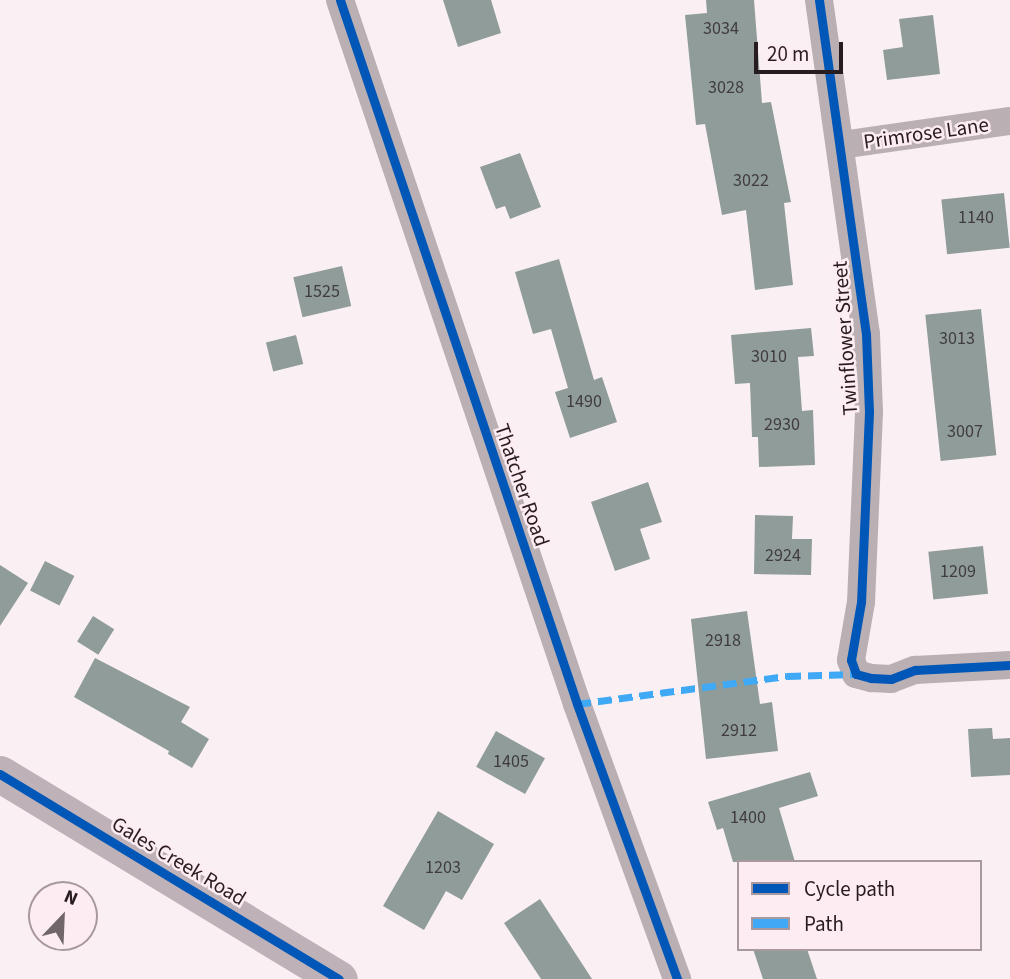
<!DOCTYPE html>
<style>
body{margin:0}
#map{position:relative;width:1010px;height:979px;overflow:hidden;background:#faf0f4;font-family:"Source Sans 3",sans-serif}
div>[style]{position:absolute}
.building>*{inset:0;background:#8f9c9a;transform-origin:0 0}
.minor>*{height:28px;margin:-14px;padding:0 14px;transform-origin:14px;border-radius:14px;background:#baafb3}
.major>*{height:37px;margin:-18.5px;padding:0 18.5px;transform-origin:18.5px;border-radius:18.5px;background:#beb1b7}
.quiet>*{height:7px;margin-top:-3.5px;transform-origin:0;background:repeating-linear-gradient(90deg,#3fa9f5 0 14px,transparent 0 21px)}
.cycleway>*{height:9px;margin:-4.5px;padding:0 4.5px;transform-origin:4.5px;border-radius:4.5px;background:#0057b8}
span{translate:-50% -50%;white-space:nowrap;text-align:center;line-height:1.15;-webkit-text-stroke:5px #feecf3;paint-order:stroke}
.number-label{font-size:18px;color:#413c3e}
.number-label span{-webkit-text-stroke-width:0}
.street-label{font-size:21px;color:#271c20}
.legend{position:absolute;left:737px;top:860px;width:245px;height:91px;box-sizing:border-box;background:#feecf3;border:2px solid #a8999f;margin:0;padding:9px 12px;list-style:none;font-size:21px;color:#271c20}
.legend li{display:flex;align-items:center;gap:14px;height:35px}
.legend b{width:35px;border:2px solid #a8999f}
.north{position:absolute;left:28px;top:881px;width:70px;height:70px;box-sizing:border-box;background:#feecf3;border:2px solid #a8999f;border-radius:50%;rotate:23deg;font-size:19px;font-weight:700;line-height:28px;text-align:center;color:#271c20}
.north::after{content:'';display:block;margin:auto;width:24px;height:32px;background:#71666a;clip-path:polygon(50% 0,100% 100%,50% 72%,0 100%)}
.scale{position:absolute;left:754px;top:42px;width:89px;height:32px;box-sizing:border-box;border:4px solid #271c20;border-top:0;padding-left:9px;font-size:21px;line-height:24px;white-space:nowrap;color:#271c20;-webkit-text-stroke:5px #feecf3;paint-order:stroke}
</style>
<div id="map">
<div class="building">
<i style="clip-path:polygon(443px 0,491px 0,501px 33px,458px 47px)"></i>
<i style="clip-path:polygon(706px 0,754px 0,762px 103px,771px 102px,791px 202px,784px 203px,793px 285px,755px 290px,746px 210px,722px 215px,705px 124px,696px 125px,685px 15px,707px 13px)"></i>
<i style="clip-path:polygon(933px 15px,940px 74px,887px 80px,883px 50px,903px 47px,899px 19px)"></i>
<i style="clip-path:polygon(520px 153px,541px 207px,510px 219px,505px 206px,496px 209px,480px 167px)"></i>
<i style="left:1004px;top:193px;width:55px;height:63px;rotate:84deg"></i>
<i style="clip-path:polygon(559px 259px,594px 380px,602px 377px,617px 422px,570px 438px,555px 392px,568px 388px,551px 329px,533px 334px,515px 272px)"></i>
<i style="left:342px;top:266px;width:41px;height:50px;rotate:77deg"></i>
<i style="left:981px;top:309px;width:147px;height:56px;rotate:84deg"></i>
<i style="clip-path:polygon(811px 328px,814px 356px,798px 357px,802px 411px,813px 410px,815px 465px,759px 467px,758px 437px,752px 437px,750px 383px,735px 384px,731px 335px)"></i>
<i style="left:296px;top:335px;width:30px;height:31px;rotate:76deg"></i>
<i style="clip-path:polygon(648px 482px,662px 522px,640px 529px,650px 559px,615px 571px,591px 502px)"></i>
<i style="clip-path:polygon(755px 515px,793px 516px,792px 539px,812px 539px,811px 575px,754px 574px)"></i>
<i style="left:983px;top:546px;width:48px;height:55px;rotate:84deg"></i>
<i style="left:45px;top:561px;width:33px;height:33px;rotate:27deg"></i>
<i style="clip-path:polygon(0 565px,28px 583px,0 626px)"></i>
<i style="clip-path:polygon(747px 611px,760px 704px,772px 702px,778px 751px,706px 759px,691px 619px)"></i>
<i style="left:93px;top:616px;width:25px;height:30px;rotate:32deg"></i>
<i style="clip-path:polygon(95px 658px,190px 707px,181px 722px,209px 739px,192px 768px,168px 754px,169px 751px,74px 697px)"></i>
<i style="clip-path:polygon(992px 728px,993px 739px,1010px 738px,1010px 775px,971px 777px,968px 729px)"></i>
<i style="left:496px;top:731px;width:56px;height:41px;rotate:29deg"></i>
<i style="clip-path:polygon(810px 772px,818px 796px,779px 808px,795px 862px,733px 862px,723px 828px,717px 830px,708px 802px)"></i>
<i style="clip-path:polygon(438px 811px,494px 844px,462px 900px,446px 891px,424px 930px,383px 906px)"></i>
<i style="clip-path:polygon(540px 899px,592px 979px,541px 979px,504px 923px)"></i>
<i style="clip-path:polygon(753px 949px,807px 949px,817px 979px,763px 979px)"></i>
</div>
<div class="minor">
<i style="left:340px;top:0;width:743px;rotate:71.39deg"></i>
<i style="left:577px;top:704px;width:293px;rotate:70deg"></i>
<i style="left:819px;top:0;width:337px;rotate:82deg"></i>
<i style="left:866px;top:334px;width:78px;rotate:87.8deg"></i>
<i style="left:869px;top:412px;width:190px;rotate:92.4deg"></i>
<i style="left:861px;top:602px;width:59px;rotate:99.8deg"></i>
<i style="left:851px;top:660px;width:15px;rotate:70deg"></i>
<i style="left:856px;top:674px;width:16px;rotate:15deg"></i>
<i style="left:871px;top:678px;width:20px;rotate:3deg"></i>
<i style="left:891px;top:679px;width:26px;rotate:-21deg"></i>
<i style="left:915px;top:670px;width:95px;rotate:-3deg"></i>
<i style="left:841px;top:145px;width:171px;rotate:-8.1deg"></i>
</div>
<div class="major">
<i style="left:0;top:774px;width:396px;rotate:31.2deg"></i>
</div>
<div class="quiet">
<i style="left:577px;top:704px;width:212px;rotate:-7.6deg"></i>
<i style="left:787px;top:676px;width:69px;rotate:-1.7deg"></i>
</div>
<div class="cycleway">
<i style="left:340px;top:0;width:743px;rotate:71.39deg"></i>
<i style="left:577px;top:704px;width:293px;rotate:70deg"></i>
<i style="left:819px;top:0;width:337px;rotate:82deg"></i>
<i style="left:866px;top:334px;width:78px;rotate:87.8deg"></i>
<i style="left:869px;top:412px;width:190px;rotate:92.4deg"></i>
<i style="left:861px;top:602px;width:59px;rotate:99.8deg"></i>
<i style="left:851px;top:660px;width:15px;rotate:70deg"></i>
<i style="left:856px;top:674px;width:16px;rotate:15deg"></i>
<i style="left:871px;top:678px;width:20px;rotate:3deg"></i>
<i style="left:891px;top:679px;width:26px;rotate:-21deg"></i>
<i style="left:915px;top:670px;width:95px;rotate:-3deg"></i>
<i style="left:0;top:774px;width:396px;rotate:31.2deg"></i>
</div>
<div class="number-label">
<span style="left:721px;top:29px">3034</span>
<span style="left:726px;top:88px">3028</span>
<span style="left:751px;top:181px">3022</span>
<span style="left:976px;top:218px">1140</span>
<span style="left:322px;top:292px">1525</span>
<span style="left:957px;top:339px">3013</span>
<span style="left:769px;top:357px">3010</span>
<span style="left:584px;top:402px">1490</span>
<span style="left:782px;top:425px">2930</span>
<span style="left:965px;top:432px">3007</span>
<span style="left:783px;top:556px">2924</span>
<span style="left:958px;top:572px">1209</span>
<span style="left:723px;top:641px">2918</span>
<span style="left:739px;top:731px">2912</span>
<span style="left:511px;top:762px">1405</span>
<span style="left:748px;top:818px">1400</span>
<span style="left:443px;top:868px">1203</span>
</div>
<div class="street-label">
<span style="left:926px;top:133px;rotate:-8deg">Primrose Lane</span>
<span style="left:845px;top:338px;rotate:-94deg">Twinflower Street</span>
<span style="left:522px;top:485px;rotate:71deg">Thatcher Road</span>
<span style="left:179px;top:861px;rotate:31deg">Gales Creek Road</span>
</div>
<ul class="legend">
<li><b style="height:9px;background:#0057b8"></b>Cycle path</li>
<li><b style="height:9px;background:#3fa9f5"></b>Path</li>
</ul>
<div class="north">N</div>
<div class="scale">20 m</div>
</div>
